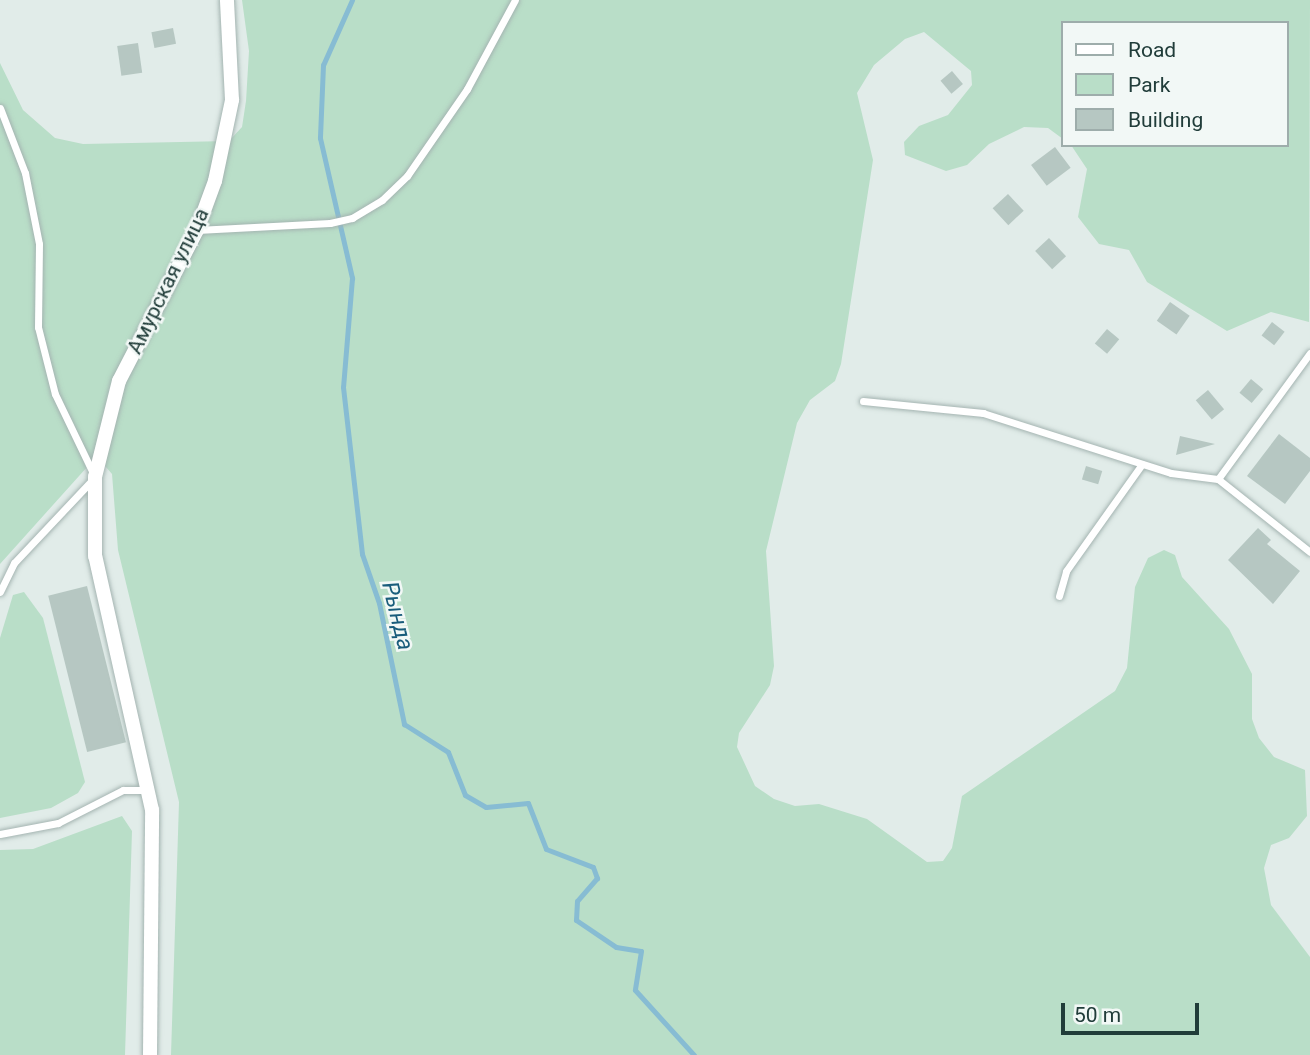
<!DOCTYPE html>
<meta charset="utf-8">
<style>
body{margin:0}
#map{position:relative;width:1310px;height:1055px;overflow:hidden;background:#e1ece9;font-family:Roboto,sans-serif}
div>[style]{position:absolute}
.green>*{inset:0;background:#b9dec8}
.stream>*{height:5px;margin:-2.5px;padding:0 2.5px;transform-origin:2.5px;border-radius:2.5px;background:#87bcd3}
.building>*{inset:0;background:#b6c7c2;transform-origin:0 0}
.roads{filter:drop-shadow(0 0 2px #a4b4b1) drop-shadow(0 0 2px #a4b4b1)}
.service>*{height:7px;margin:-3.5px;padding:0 3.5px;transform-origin:3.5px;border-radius:3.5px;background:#fff}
.minor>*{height:14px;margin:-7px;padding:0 7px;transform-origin:7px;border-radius:7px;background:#fff}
span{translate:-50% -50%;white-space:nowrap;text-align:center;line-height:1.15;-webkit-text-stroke:5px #f2f8f6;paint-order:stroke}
.street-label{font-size:21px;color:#213d3a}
.water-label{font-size:23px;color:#195c7b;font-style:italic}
.legend{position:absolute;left:1061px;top:21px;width:228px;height:126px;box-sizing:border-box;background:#f2f8f6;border:2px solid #9eadab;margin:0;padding:9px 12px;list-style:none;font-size:21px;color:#213d3a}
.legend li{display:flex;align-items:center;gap:14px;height:35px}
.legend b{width:35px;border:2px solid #9eadab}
.scale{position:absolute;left:1061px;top:1003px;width:138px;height:32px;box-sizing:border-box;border:4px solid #213d3a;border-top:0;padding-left:9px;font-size:21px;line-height:24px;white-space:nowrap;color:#213d3a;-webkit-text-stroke:5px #f2f8f6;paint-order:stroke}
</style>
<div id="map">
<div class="green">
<i style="clip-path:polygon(242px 0,1310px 0,1309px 322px,1271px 312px,1227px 331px,1147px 282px,1129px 250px,1099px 244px,1078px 217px,1087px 169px,1071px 145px,1287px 145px,1287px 23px,1063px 23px,1063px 139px,1048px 128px,1024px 127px,989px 144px,967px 165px,946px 171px,905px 155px,904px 142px,919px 126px,948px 115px,972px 85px,971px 71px,924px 32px,905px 39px,874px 65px,857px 93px,873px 160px,841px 364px,835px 381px,810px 400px,797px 423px,766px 551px,774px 666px,770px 685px,739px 733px,737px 747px,755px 786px,774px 799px,795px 806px,819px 804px,867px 819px,927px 862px,943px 861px,952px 848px,962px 796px,1115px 691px,1127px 668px,1135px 587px,1148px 558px,1164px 550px,1175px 555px,1182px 577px,1229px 629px,1252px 674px,1252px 719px,1259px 738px,1274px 757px,1305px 770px,1307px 816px,1289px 838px,1271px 845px,1264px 868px,1271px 905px,1310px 957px,1310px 1055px,171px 1055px,179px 802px,118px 550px,112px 474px,106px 467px,100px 462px,88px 466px,0 564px,0 63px,23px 110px,55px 138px,83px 144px,229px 141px,242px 127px,246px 101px,249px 51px)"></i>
<i style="clip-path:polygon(24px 592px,43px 618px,85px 782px,78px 793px,51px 808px,0 818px,0 638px,13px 595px)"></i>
<i style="clip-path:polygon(122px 816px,132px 831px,125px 1055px,0 1055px,0 850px,33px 849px)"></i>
</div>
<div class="stream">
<i style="left:352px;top:0;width:71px;rotate:114deg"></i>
<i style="left:323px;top:65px;width:73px;rotate:92.4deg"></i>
<i style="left:320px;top:138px;width:144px;rotate:77.1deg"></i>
<i style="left:352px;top:278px;width:109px;rotate:94.7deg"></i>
<i style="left:343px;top:387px;width:168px;rotate:83.5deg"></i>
<i style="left:362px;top:554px;width:52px;rotate:70.9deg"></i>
<i style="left:379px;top:603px;width:124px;rotate:78.3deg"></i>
<i style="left:404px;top:724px;width:52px;rotate:32.5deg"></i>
<i style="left:448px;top:752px;width:46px;rotate:68.4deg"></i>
<i style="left:465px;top:795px;width:24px;rotate:30deg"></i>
<i style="left:486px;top:807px;width:42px;rotate:-5.4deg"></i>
<i style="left:528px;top:803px;width:49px;rotate:68.6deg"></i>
<i style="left:546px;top:849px;width:50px;rotate:21deg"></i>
<i style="left:593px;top:867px;width:12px;rotate:70deg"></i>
<i style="left:597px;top:878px;width:30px;rotate:131deg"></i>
<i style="left:577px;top:901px;width:19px;rotate:93deg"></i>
<i style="left:576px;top:920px;width:48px;rotate:34deg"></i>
<i style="left:616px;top:947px;width:25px;rotate:9deg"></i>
<i style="left:641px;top:951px;width:39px;rotate:99deg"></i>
<i style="left:635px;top:990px;width:88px;rotate:47.8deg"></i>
</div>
<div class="building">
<i style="left:173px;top:28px;width:16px;height:22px;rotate:79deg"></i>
<i style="left:138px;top:43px;width:30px;height:21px;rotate:82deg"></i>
<i style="left:952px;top:71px;width:17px;height:15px;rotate:50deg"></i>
<i style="left:1055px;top:147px;width:26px;height:30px;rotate:53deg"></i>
<i style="left:1008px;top:194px;width:23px;height:21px;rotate:47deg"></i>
<i style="left:1049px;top:238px;width:25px;height:19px;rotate:47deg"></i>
<i style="left:1170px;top:302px;width:24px;height:23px;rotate:35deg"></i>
<i style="left:1272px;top:322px;width:16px;height:17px;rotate:38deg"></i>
<i style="left:1107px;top:329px;width:16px;height:19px;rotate:40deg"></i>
<i style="left:1251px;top:379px;width:16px;height:18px;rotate:40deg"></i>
<i style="left:1208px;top:390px;width:25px;height:16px;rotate:50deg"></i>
<i style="clip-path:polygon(1279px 434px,1310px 458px,1310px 471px,1285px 504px,1247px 476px)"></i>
<i style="clip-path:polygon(1180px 436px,1215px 444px,1176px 455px)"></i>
<i style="left:1086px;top:466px;width:17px;height:14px;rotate:17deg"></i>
<i style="clip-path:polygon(1258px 528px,1271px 540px,1267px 544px,1300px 571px,1273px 604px,1228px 560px)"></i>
<i style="left:87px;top:586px;width:161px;height:40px;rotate:76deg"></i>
</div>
<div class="roads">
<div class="service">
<i style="left:0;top:108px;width:70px;rotate:69deg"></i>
<i style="left:25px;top:173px;width:72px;rotate:78.8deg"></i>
<i style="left:39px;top:244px;width:83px;rotate:90.7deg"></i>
<i style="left:38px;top:327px;width:69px;rotate:75.8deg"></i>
<i style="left:55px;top:394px;width:92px;rotate:64.3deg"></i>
<i style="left:95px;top:477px;width:118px;rotate:133.3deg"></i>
<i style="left:14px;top:563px;width:32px;rotate:116deg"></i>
<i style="left:197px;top:230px;width:133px;rotate:-3deg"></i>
<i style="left:330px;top:223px;width:23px;rotate:-13deg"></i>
<i style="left:352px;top:218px;width:35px;rotate:-31deg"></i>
<i style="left:382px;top:200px;width:35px;rotate:-44deg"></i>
<i style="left:407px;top:176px;width:106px;rotate:-55.4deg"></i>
<i style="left:467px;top:89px;width:101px;rotate:-61.7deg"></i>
<i style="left:863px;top:401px;width:121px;rotate:5.7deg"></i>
<i style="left:983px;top:413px;width:197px;rotate:17.7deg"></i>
<i style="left:1171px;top:473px;width:47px;rotate:7.3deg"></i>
<i style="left:1218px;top:479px;width:117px;rotate:38.4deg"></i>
<i style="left:1218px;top:479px;width:156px;rotate:-53.9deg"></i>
<i style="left:1059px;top:596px;width:26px;rotate:-74deg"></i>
<i style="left:1066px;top:571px;width:131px;rotate:-54.6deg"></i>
<i style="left:0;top:834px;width:59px;rotate:-10.7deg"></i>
<i style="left:58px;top:823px;width:73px;rotate:-26.9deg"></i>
<i style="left:123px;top:790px;width:26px"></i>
</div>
<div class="minor">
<i style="left:150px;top:1055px;width:245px;rotate:-89.5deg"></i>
<i style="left:152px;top:810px;width:260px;rotate:-102.6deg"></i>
<i style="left:95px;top:556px;width:79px;rotate:-90deg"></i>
<i style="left:95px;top:477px;width:99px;rotate:-76deg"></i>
<i style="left:119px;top:381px;width:170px;rotate:-62.7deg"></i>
<i style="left:197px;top:230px;width:52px;rotate:-69.8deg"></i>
<i style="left:215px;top:181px;width:83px;rotate:-78.1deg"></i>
<i style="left:232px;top:100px;width:100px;rotate:-92.9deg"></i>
</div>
</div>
<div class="street-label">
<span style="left:168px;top:281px;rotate:-64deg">Амурская улица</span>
</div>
<div class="water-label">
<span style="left:397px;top:616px;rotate:76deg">Рында</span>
</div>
<ul class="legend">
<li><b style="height:9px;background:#fff"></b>Road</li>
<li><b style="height:19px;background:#b9dec8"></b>Park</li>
<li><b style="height:19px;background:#b6c7c2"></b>Building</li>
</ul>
<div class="scale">50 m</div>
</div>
